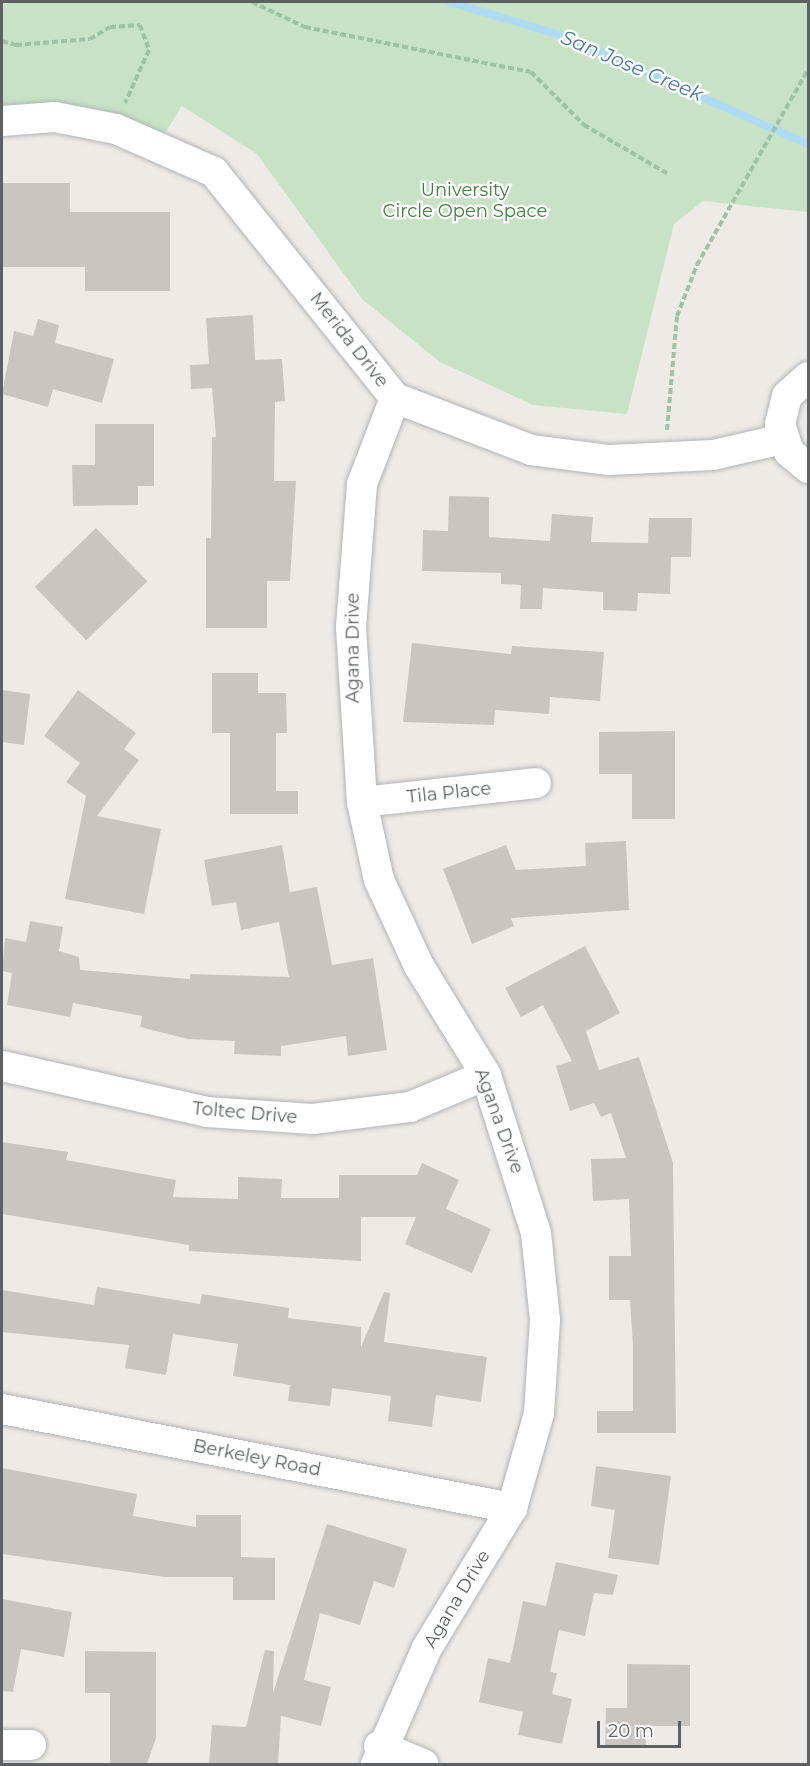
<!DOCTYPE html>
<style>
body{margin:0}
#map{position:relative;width:810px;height:1766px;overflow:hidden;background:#eeebe6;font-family:Montserrat,sans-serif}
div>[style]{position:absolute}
.green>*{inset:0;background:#c8e2c5}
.stream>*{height:8px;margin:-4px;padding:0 4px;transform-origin:4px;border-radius:4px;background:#afdcf5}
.building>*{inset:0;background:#c9c6c2;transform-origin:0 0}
.path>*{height:4px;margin-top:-2px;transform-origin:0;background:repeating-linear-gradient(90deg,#9fc2a6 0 6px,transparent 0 9px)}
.roads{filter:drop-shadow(0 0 2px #b1b3b6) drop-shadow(0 0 2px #b1b3b6)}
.minor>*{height:30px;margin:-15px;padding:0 15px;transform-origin:15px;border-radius:15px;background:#fff}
span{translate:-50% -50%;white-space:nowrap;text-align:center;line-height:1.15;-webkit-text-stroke:4.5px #fff;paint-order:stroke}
.park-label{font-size:18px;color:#428040}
.street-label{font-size:18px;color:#5d6164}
.water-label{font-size:20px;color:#4a799c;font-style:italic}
.frame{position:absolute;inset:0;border:3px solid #5d6164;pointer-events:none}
.scale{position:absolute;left:597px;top:1721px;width:84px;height:27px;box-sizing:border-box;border:3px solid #5d6164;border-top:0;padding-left:8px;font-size:18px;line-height:21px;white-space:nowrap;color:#5d6164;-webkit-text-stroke:4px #fff;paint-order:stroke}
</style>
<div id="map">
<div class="green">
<i style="clip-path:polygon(2px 2px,808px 2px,808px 212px,703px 201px,674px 224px,627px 414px,533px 405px,440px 362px,362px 299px,257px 154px,182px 106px,158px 144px,2px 121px)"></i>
</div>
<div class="stream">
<i style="left:450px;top:2px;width:118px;rotate:16.7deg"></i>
<i style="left:563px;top:36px;width:268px;rotate:23.8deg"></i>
</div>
<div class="building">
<i style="clip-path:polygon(2px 183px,70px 183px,70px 212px,170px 212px,170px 291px,85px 291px,85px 267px,2px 267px)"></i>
<i style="clip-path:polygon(253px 315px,255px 360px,282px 359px,285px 401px,275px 402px,274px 481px,296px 481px,290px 581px,267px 581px,267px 628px,206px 628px,206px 538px,211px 538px,212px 437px,216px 437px,212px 388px,191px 389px,190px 365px,209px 364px,206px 318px)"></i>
<i style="clip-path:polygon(38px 319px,59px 325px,55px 343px,114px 359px,102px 403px,53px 389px,48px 407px,2px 394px,14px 331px,33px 336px)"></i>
<i style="clip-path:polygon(95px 424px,154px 424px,154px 486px,138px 486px,138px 505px,73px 506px,72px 465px,95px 465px)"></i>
<i style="clip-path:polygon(449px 496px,489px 497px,489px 537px,550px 541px,552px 514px,593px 517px,591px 542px,648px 543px,649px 518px,692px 518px,691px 557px,671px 557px,670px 594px,638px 593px,637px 611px,603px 610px,603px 592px,543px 588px,542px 609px,520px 609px,521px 585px,501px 584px,501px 573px,422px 571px,423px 530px,448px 531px)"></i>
<i style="left:96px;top:528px;width:74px;height:85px;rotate:46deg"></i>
<i style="clip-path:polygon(412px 643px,511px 654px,512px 646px,604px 652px,600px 701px,550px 697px,549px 714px,495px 710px,494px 725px,403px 722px)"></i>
<i style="clip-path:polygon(212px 673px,258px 673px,258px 693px,286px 693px,287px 733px,276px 733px,276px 791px,298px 791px,298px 814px,230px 814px,230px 733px,212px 733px)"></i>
<i style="clip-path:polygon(2px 690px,30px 694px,24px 745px,2px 742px)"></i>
<i style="clip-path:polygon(78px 690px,136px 733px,124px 749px,139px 760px,97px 816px,161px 829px,144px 914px,65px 899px,86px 796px,66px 782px,80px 763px,44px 736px)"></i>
<i style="clip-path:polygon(675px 731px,675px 819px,632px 819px,632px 774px,599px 774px,599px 732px)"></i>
<i style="clip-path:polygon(626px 841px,629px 910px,511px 918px,514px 926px,472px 944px,443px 869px,506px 845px,516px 870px,586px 866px,585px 843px)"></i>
<i style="clip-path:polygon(282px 845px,290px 892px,317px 887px,332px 965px,373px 958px,387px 1050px,348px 1056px,346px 1036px,281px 1046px,281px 1056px,234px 1054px,235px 1041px,188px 1039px,140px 1027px,142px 1016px,73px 1003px,70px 1017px,7px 1005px,12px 973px,2px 971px,5px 938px,26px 942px,30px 921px,63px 927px,59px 951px,79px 957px,80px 970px,190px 979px,190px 974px,289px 977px,279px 922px,241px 930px,236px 902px,212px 906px,204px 860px)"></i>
<i style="clip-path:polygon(585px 946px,620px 1013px,586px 1031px,599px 1070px,639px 1057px,673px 1163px,676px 1433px,597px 1433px,597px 1411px,633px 1411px,633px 1346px,630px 1300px,609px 1300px,609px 1256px,631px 1256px,629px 1199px,593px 1201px,591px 1159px,626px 1158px,611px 1113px,601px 1117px,594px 1103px,570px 1111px,556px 1066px,572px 1061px,543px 1005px,521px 1017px,505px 988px)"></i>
<i style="clip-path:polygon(2px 1142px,68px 1152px,66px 1160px,176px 1180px,173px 1197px,238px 1199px,238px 1177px,282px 1179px,281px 1198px,339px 1198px,339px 1175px,417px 1175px,422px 1163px,459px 1180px,446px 1209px,491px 1229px,472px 1273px,405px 1244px,416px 1217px,361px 1217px,361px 1261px,189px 1251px,189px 1245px,2px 1214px)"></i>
<i style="clip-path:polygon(97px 1287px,200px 1304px,202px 1294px,289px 1308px,288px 1318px,361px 1327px,361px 1347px,384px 1292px,390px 1293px,384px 1342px,487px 1357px,481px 1402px,436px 1395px,432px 1427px,388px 1421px,391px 1396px,332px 1388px,330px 1406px,288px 1401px,290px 1385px,233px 1376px,238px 1344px,173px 1334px,166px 1375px,125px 1368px,129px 1345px,2px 1332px,2px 1290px,94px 1305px)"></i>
<i style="clip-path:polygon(596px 1466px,671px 1476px,659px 1565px,608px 1558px,615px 1510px,591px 1506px)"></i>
<i style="clip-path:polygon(2px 1468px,137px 1494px,133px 1516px,196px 1527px,196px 1515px,241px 1515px,241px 1557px,275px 1558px,275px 1600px,233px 1600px,233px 1577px,165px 1577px,2px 1554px)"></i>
<i style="clip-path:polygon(327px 1524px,407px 1549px,394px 1588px,374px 1581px,360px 1625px,320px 1613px,304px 1680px,331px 1687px,321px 1726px,281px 1716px,278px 1764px,209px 1764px,212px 1725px,246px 1727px,265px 1650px,274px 1651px,273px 1693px)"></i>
<i style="clip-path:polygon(556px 1562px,618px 1575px,613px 1595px,594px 1593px,585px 1636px,559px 1630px,550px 1672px,557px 1673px,552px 1694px,572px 1699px,562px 1744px,518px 1735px,523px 1712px,479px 1702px,488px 1658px,510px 1663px,523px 1601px,546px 1606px)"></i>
<i style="clip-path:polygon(2px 1599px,72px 1612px,64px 1657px,21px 1649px,13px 1692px,2px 1691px)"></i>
<i style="clip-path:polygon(85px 1651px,156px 1652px,156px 1738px,147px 1764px,110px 1764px,110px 1693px,85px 1693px)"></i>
<i style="clip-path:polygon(627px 1664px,690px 1665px,690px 1726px,646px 1726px,646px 1748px,605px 1748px,606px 1708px,627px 1708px)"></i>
</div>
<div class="path">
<i style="left:252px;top:2px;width:59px;rotate:25.3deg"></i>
<i style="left:305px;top:27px;width:230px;rotate:11.3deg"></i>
<i style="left:531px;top:72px;width:75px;rotate:45deg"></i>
<i style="left:584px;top:125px;width:99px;rotate:30.2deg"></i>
<i style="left:2px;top:41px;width:15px;rotate:16deg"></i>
<i style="left:16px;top:45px;width:74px;rotate:-4.6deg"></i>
<i style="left:90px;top:39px;width:23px;rotate:-31deg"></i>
<i style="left:110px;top:27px;width:30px;rotate:-4deg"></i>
<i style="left:140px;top:25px;width:27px;rotate:70deg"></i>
<i style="left:149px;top:50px;width:58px;rotate:114.4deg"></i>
<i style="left:667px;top:430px;width:114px;rotate:-85deg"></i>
<i style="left:677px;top:316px;width:55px;rotate:-68.6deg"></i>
<i style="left:697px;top:265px;width:224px;rotate:-60.4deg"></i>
</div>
<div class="roads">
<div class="minor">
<i style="left:2px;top:121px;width:53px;rotate:-4.3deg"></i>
<i style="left:55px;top:117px;width:62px;rotate:11.1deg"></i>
<i style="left:116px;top:129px;width:107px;rotate:23.7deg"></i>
<i style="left:214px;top:172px;width:290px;rotate:51.3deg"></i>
<i style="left:395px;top:398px;width:146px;rotate:20.9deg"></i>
<i style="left:531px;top:450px;width:79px;rotate:7.3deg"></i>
<i style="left:609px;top:460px;width:104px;rotate:-2.8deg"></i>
<i style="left:713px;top:455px;width:72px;rotate:-12.9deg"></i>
<i style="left:808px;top:377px;width:28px;rotate:138deg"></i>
<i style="left:787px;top:396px;width:29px;rotate:104deg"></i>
<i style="left:780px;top:424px;width:29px;rotate:72deg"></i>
<i style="left:789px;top:452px;width:25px;rotate:40deg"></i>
<i style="left:362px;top:802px;width:175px;rotate:-6.2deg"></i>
<i style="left:2px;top:1066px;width:210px;rotate:12.6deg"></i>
<i style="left:207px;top:1112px;width:106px;rotate:3.8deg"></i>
<i style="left:313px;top:1119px;width:98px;rotate:-7.1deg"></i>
<i style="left:410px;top:1107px;width:82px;rotate:-22.8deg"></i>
<i style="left:2px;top:1409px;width:520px;rotate:10.99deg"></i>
<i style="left:2px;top:1745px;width:29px"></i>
<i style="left:379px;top:1746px;width:48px;rotate:22.2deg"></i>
<i style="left:376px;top:1764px;width:127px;rotate:-66.3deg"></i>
<i style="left:427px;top:1648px;width:164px;rotate:-58.7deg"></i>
<i style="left:512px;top:1508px;width:99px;rotate:-74.1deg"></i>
<i style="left:539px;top:1413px;width:93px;rotate:-86.3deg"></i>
<i style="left:545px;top:1320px;width:87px;rotate:-95.9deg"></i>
<i style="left:536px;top:1233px;width:166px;rotate:-107.6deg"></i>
<i style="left:486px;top:1075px;width:128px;rotate:-121.6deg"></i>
<i style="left:419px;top:966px;width:95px;rotate:-114.9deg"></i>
<i style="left:379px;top:880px;width:80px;rotate:-102.3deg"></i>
<i style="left:362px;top:802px;width:175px;rotate:-93.6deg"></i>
<i style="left:351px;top:627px;width:143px;rotate:-85.6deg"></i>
<i style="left:362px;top:484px;width:92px;rotate:-69deg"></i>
</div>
</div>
<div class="park-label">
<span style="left:465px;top:201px">University<br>Circle Open Space</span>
</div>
<div class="street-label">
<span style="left:349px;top:340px;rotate:52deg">Merida Drive</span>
<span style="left:353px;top:648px;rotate:-90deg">Agana Drive</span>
<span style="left:449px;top:793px;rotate:-6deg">Tila Place</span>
<span style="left:245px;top:1113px;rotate:5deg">Toltec Drive</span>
<span style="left:499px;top:1121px;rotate:70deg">Agana Drive</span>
<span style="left:257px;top:1458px;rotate:11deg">Berkeley Road</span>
<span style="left:457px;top:1599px;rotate:-59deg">Agana Drive</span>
</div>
<div class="water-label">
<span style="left:632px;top:66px;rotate:23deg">San Jose Creek</span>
</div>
<div class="frame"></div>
<div class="scale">20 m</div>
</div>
